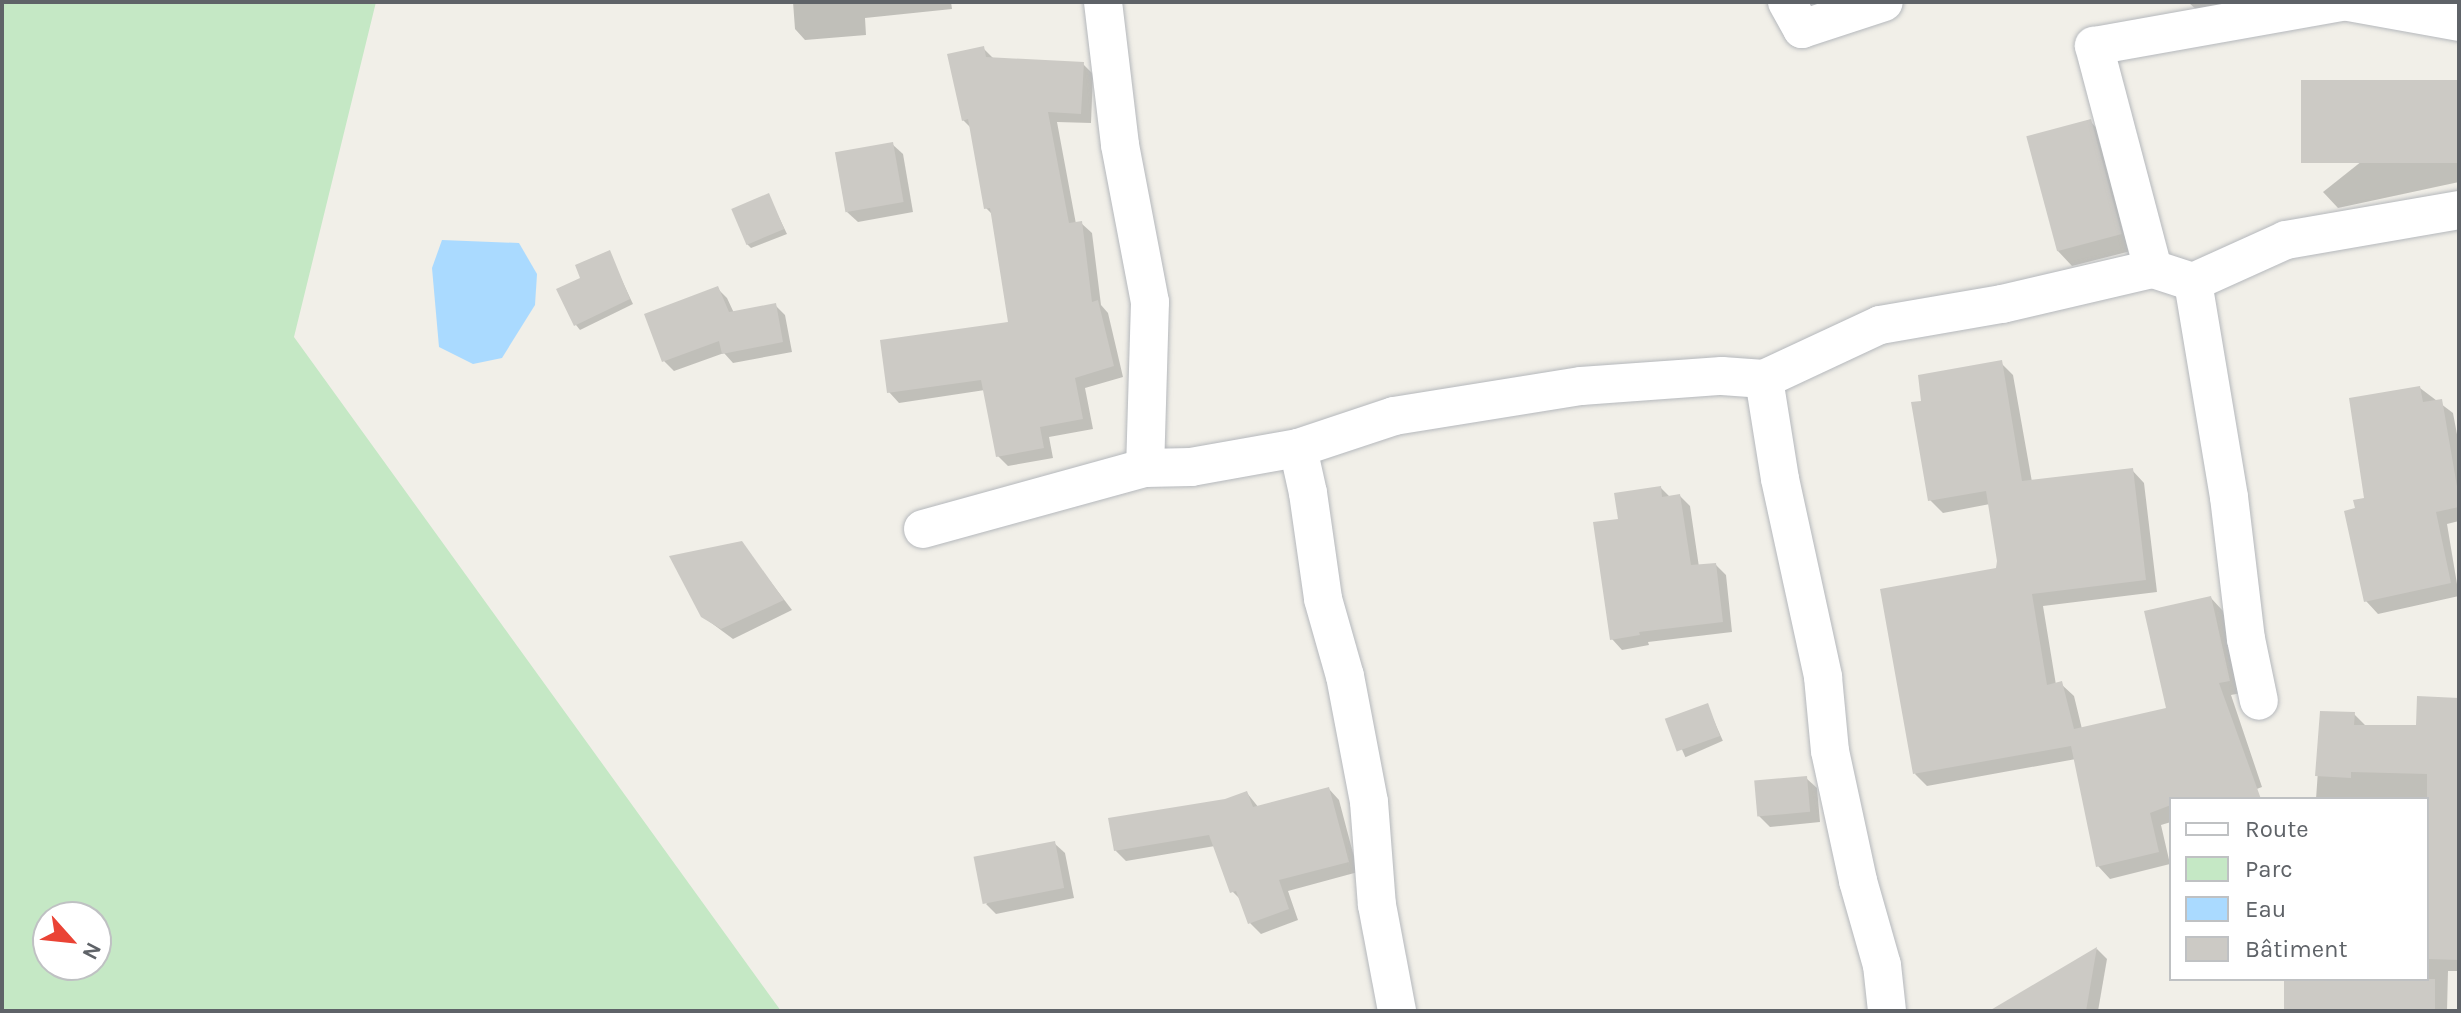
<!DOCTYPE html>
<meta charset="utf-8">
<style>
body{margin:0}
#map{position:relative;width:2461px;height:1013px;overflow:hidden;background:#f1efe8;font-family:Karla,sans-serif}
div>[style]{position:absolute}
.green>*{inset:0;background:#c5e8c5}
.water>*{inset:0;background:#aadaff}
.shadow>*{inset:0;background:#0003;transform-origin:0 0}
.building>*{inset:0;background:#cccac5;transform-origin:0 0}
.roads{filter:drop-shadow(0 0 2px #b5b8bc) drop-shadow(0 0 2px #b5b8bc)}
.street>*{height:38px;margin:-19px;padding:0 19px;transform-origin:19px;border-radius:19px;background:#fff}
span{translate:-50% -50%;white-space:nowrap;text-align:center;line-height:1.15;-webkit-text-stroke:7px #fff;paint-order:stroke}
.frame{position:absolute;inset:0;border:4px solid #5f6368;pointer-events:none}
.legend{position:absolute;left:2169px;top:797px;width:260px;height:184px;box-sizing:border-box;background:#fff;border:2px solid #bfc1c3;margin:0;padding:10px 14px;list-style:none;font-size:24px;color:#5f6368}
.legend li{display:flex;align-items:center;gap:16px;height:40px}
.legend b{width:40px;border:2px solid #bfc1c3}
.north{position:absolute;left:32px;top:901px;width:80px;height:80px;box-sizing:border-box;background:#fff;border:2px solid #bfc1c3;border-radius:50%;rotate:117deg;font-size:22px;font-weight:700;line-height:32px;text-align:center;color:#5f6368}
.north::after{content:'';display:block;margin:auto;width:28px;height:36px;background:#ea4335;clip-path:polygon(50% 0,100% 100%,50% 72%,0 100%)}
</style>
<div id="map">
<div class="green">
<i style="clip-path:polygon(evenodd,2px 2px,376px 2px,294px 337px,781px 1011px,2px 1011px,2px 2px,48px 917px,96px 917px,96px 965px,48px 965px,48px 917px)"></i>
</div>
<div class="water">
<i style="clip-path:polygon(442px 240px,519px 243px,537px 274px,535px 305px,502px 358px,473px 364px,439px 347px,432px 268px)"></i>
</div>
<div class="shadow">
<i style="clip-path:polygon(793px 2px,951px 2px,952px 9px,865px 18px,866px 35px,805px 40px,795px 29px)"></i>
<i style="clip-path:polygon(2188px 2px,2255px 2px,2199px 12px)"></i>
<i style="clip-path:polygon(983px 48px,994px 59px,1083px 64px,1093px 74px,1091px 123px,1057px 122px,1076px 224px,1081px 223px,1092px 233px,1101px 305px,1108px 313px,1123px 377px,1085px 388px,1093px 429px,1049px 437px,1053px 458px,1008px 466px,998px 456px,985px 390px,899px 403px,889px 392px,1010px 324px,993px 215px,986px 208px,971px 128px,963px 120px)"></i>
<i style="clip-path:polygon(2459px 84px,2459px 182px,2338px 208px,2323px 192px)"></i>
<i style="clip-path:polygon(2090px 121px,2105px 137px,2135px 250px,2072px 266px,2057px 250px)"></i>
<i style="clip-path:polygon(892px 144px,903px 154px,913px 212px,858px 222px,847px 212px)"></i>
<i style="clip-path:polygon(771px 201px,787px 234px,751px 248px,746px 243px)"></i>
<i style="clip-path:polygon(609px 253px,633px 304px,580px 330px,576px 325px,582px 279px)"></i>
<i style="clip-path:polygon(717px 288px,727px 298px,734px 313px,775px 305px,785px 315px,792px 352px,733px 363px,724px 353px,674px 371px,664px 361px)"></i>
<i style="clip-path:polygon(2001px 363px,2013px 375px,2032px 482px,2132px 470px,2144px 483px,2157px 592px,2043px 606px,2056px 685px,2061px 684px,2074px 696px,2082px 729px,2168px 710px,2211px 598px,2223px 611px,2241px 693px,2231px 695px,2262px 787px,2230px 799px,2171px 799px,2171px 822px,2161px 825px,2170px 864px,2110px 879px,2098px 866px,2076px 759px,1927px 786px,1915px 774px,1999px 561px,1990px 504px,1943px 513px,1930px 500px,1923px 402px)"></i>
<i style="clip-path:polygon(2420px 388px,2453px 413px,2459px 445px,2459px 521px,2447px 524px,2459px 596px,2378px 614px,2366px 601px,2357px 510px,2366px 499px)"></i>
<i style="clip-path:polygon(1661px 488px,1670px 497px,1680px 496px,1690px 506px,1699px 567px,1716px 565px,1726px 575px,1732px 632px,1648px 642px,1649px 645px,1622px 650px,1612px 639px,1620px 521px)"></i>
<i style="clip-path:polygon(741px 543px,792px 610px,733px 639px,702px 616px)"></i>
<i style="clip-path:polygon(2459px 700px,2459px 971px,2448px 971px,2447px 1011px,2285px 1011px,2286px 979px,2427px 979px,2427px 799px,2316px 799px,2322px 713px,2354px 714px,2367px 727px,2417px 727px)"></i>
<i style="left:1707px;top:705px;width:39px;height:41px;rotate:66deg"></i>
<i style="clip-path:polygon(1806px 778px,1817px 788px,1820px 822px,1770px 827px,1759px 816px)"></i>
<i style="clip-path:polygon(1329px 789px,1339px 800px,1358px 872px,1288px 891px,1298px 920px,1261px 934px,1250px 923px,1243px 902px,1232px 891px,1215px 846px,1126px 861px,1115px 850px,1247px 793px,1259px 808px)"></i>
<i style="clip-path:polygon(1054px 843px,1065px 853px,1074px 898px,996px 914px,986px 904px)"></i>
<i style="clip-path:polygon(2097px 949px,2107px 959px,2098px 1011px,2012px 1011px,2014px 999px)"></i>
</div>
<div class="building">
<i style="clip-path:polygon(984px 46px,986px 57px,1084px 62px,1081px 114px,1048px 112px,1069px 223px,1082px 221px,1092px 302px,1098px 300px,1114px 366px,1075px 378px,1083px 419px,1040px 427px,1044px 448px,996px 457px,981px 380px,887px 393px,880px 340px,1008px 322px,990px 208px,984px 209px,968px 119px,962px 121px,947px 54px)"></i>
<i style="left:2459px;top:80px;width:83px;height:158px;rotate:90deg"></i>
<i style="left:2091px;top:119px;width:119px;height:67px;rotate:75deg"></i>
<i style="left:893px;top:142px;width:61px;height:59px;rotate:80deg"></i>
<i style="left:769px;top:193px;width:39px;height:41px;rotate:67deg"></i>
<i style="clip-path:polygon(610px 250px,630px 299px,574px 326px,556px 289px,580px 278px,575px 265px)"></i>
<i style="clip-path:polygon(718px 286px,729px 312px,776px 303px,783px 342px,722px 354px,719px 341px,662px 362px,644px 314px)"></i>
<i style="clip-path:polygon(2002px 360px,2022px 481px,2133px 468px,2146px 580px,2032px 594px,2047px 685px,2062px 681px,2074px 729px,2166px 708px,2144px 611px,2211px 596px,2230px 681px,2219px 683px,2261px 799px,2171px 799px,2171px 805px,2150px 813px,2159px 852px,2096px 867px,2071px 746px,1913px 774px,1880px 589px,1996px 568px,1997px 561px,1986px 491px,1928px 501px,1911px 402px,1921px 401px,1918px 375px)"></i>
<i style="clip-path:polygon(2420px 386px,2423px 402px,2442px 399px,2459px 498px,2459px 507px,2436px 512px,2451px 583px,2364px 602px,2344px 511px,2355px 508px,2353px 500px,2364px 498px,2349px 398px)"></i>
<i style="clip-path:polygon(1661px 486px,1662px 497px,1680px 494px,1691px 565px,1716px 563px,1723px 622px,1639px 632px,1640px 635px,1610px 640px,1593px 522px,1618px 519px,1614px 493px)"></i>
<i style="clip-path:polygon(742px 541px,784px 600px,721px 629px,701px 617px,669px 556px)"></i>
<i style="clip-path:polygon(2417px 696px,2459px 698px,2459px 960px,2427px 959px,2427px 774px,2351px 772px,2351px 778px,2315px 776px,2320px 711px,2355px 712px,2354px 725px,2416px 725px)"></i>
<i style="left:1708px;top:703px;width:35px;height:46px;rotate:70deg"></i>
<i style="left:1807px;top:776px;width:36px;height:53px;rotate:85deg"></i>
<i style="clip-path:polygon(1329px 787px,1349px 862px,1279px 880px,1289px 909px,1248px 924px,1236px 891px,1230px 893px,1209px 835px,1114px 851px,1108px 818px,1225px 799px,1247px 791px,1253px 807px)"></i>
<i style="left:1055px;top:841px;width:48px;height:83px;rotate:79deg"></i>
<i style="clip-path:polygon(2097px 947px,2086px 1011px,1989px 1011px)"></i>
<i style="left:2284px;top:979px;width:151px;height:32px"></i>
</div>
<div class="roads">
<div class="street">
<i style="left:1103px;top:2px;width:144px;rotate:83.2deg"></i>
<i style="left:1120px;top:145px;width:160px;rotate:79.2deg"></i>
<i style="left:1150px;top:302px;width:166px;rotate:91.7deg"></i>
<i style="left:1787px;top:2px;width:31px;rotate:61deg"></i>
<i style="left:1802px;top:29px;width:86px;rotate:-18.2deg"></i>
<i style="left:2348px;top:2px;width:113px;rotate:10.2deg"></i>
<i style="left:2153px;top:269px;width:231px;rotate:-104.8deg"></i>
<i style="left:2094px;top:46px;width:252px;rotate:-10.1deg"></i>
<i style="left:2193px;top:282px;width:218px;rotate:80.5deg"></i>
<i style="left:2229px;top:497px;width:143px;rotate:83.2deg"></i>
<i style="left:2246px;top:639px;width:63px;rotate:78.2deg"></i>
<i style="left:1764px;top:379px;width:101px;rotate:80.9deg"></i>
<i style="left:1780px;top:479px;width:203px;rotate:77.7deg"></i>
<i style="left:1823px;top:677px;width:74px;rotate:84.6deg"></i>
<i style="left:1830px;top:751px;width:133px;rotate:77.8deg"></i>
<i style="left:1858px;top:881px;width:87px;rotate:74.1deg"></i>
<i style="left:1882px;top:965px;width:46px;rotate:83.8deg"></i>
<i style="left:1298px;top:448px;width:46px;rotate:77.5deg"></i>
<i style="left:1308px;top:493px;width:107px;rotate:81.9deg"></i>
<i style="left:1323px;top:599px;width:80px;rotate:74.1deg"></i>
<i style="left:1345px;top:676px;width:128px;rotate:79.2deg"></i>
<i style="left:1369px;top:802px;width:103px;rotate:85.6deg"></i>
<i style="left:1377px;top:905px;width:108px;rotate:79.3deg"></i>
<i style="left:923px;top:529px;width:230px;rotate:-15.4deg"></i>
<i style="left:1145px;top:468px;width:46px;rotate:-1.2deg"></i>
<i style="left:1191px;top:467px;width:109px;rotate:-10.1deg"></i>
<i style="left:1298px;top:448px;width:101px;rotate:-18.4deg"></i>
<i style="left:1394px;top:416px;width:189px;rotate:-9.1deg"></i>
<i style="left:1581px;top:386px;width:141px;rotate:-4.1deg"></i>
<i style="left:1722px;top:376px;width:42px;rotate:4.1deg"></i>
<i style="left:1764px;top:379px;width:128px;rotate:-25deg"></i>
<i style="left:1880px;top:325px;width:124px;rotate:-9.8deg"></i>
<i style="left:2002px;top:304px;width:155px;rotate:-13.1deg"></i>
<i style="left:2153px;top:269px;width:42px;rotate:18deg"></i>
<i style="left:2193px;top:282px;width:102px;rotate:-24.3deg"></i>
<i style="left:2286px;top:240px;width:176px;rotate:-9.8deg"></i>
</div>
</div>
<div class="frame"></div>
<ul class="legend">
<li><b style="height:10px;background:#fff"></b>Route</li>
<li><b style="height:22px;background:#c5e8c5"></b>Parc</li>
<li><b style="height:22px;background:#aadaff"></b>Eau</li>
<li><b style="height:22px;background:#cccac5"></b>Bâtiment</li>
</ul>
<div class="north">N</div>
</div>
